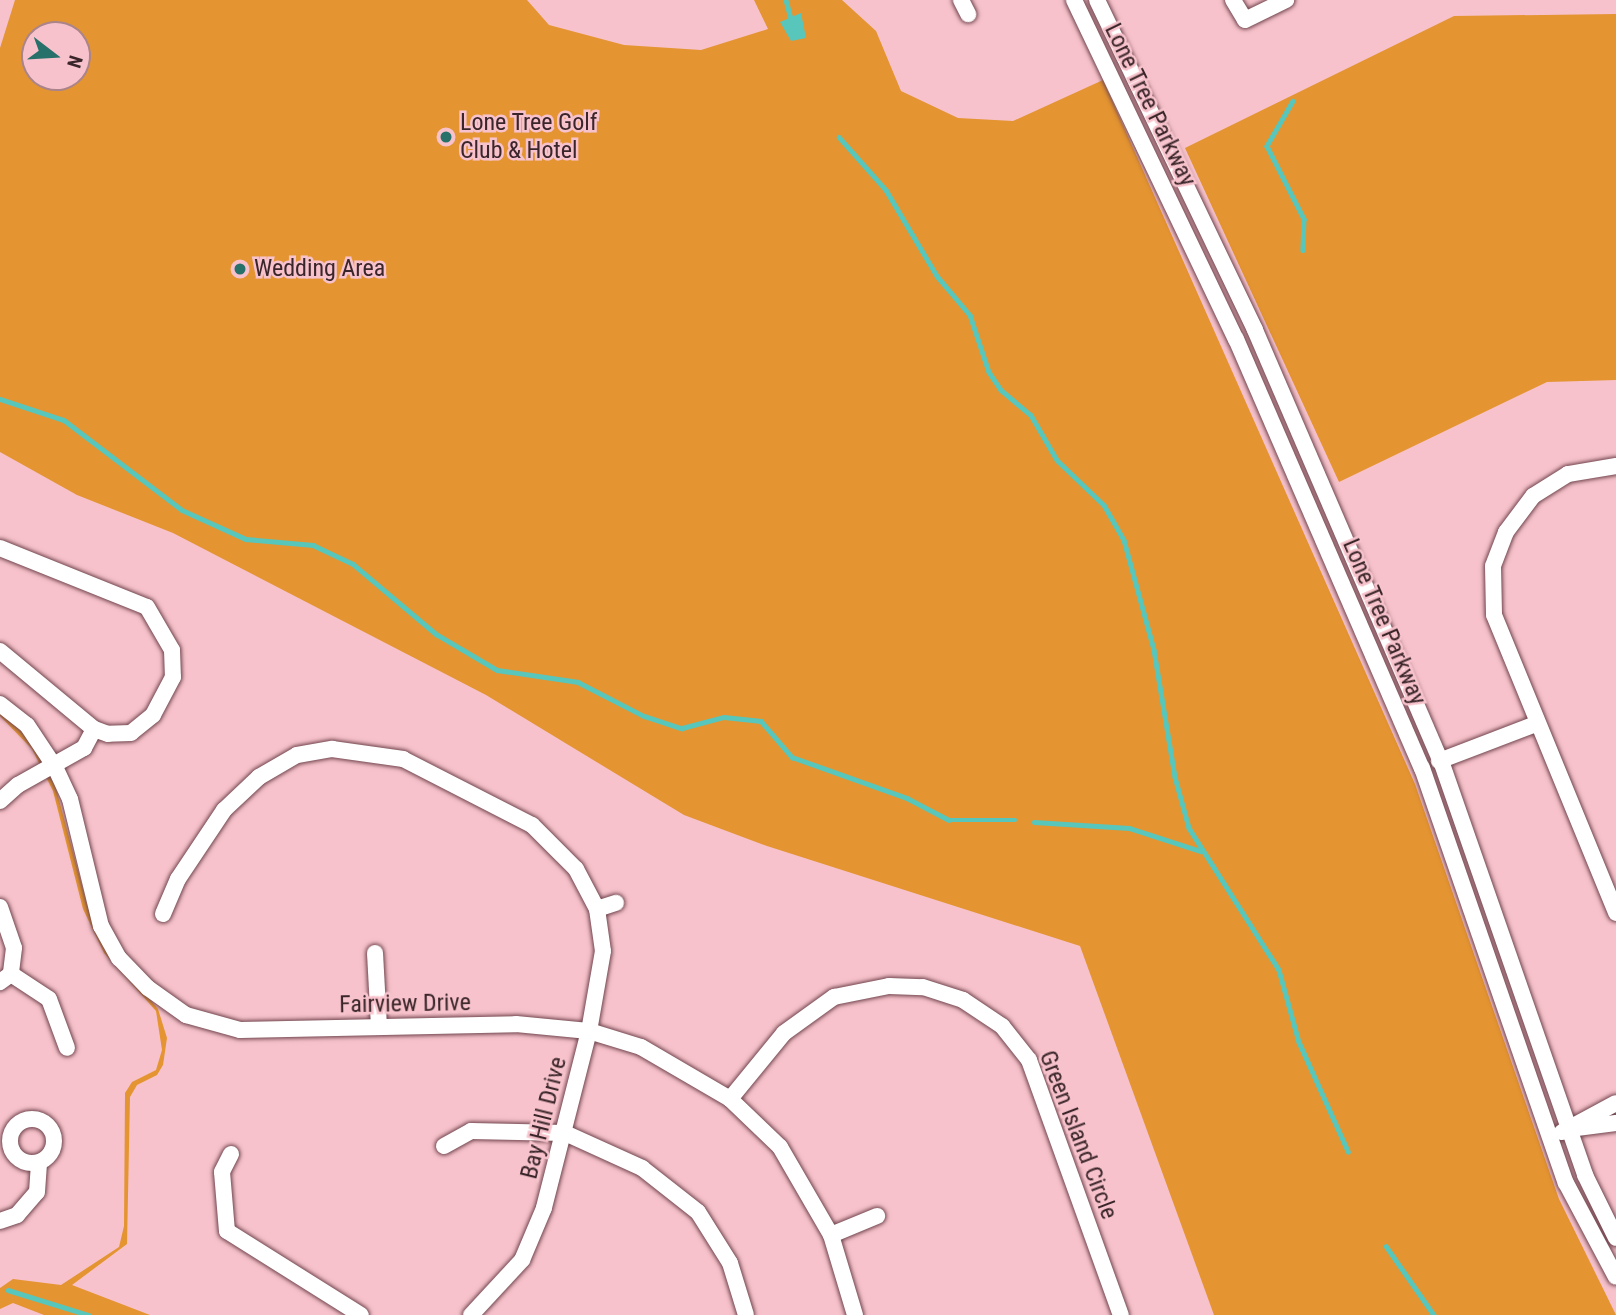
<!DOCTYPE html>
<style>
body{margin:0}
#map{position:relative;width:1616px;height:1315px;overflow:hidden;background:#f7c2cb;font-family:"Roboto Condensed",sans-serif}
div>[style]{position:absolute}
.green>*{inset:0;background:#e49430}
.water>*{inset:0;background:#59c6bb}
.stream>*{height:4.5px;margin:-2.25px;padding:0 2.25px;transform-origin:2.25px;border-radius:2.25px;background:#59c6bb}
.roads{filter:drop-shadow(0 0 2px #71454e) drop-shadow(0 0 2px #71454e)}
.minor>*{height:16px;margin:-8px;padding:0 8px;transform-origin:8px;border-radius:8px;background:#fff}
.minor>.ring{margin:-8px;padding:0;box-sizing:content-box;background:none;border:16px solid #fff;border-radius:50%}
.dots>*{width:19px;height:19px;translate:-50% -50%;box-sizing:border-box;border:4px solid #f7c2cb;border-radius:50%}
span{translate:-50% -50%;white-space:nowrap;text-align:center;line-height:1.15;-webkit-text-stroke:5px #f7c2cb;paint-order:stroke}
.street-label{font-size:24px;color:#3a262a}
.poi-label{font-size:24px;color:#3a262a}
.left{translate:0 -50%;text-align:left}
.north{position:absolute;left:21px;top:21px;width:70px;height:70px;box-sizing:border-box;background:#f7c2cb;border:2px solid #ab848b;border-radius:50%;rotate:107deg;font-size:19px;font-weight:700;line-height:28px;text-align:center;color:#3a262a}
.north::after{content:'';display:block;margin:auto;width:24px;height:32px;background:#28716a;clip-path:polygon(50% 0,100% 100%,50% 72%,0 100%)}
</style>
<div id="map">
<div class="green">
<i style="clip-path:polygon(evenodd,15px 0,527px 0,549px 25px,624px 45px,701px 50px,768px 29px,754px 0,842px 0,876px 31px,901px 91px,958px 118px,1013px 121px,1103px 80px,1415px 784px,1559px 1199px,1616px 1315px,1214px 1315px,1080px 946px,767px 846px,684px 815px,486px 695px,173px 533px,77px 495px,0 452px,0 48px,15px 0,35px 35px,77px 35px,77px 77px,35px 77px,35px 35px)"></i>
<i style="clip-path:polygon(1616px 14px,1616px 380px,1547px 382px,1339px 482px,1185px 148px,1454px 16px)"></i>
<i style="clip-path:polygon(0 708px,39px 751px,55px 785px,88px 908px,107px 949px,158px 1009px,167px 1038px,163px 1065px,157px 1075px,137px 1085px,130px 1097px,127px 1244px,72px 1285px,150px 1315px,44px 1315px,13px 1303px,0 1309px,0 1288px,13px 1279px,61px 1285px,119px 1247px,124px 1226px,125px 1093px,132px 1082px,156px 1070px,162px 1050px,156px 1011px,104px 953px,83px 909px,53px 791px,32px 749px,0 716px)"></i>
</div>
<div class="water">
<i style="clip-path:polygon(801px 13px,806px 38px,791px 41px,780px 22px)"></i>
</div>
<div class="stream">
<i style="left:786px;top:0;width:24px;rotate:75deg"></i>
<i style="left:1293px;top:101px;width:52px;rotate:120deg"></i>
<i style="left:1267px;top:146px;width:82px;rotate:63.1deg"></i>
<i style="left:1304px;top:219px;width:31px;rotate:92deg"></i>
<i style="left:839px;top:137px;width:71px;rotate:48.4deg"></i>
<i style="left:886px;top:190px;width:100px;rotate:59.3deg"></i>
<i style="left:937px;top:276px;width:51px;rotate:49.8deg"></i>
<i style="left:970px;top:315px;width:60px;rotate:71.6deg"></i>
<i style="left:989px;top:372px;width:22px;rotate:56deg"></i>
<i style="left:1001px;top:390px;width:39px;rotate:40deg"></i>
<i style="left:1031px;top:415px;width:52px;rotate:60deg"></i>
<i style="left:1057px;top:460px;width:65px;rotate:43.8deg"></i>
<i style="left:1104px;top:505px;width:40px;rotate:60.3deg"></i>
<i style="left:1124px;top:540px;width:114px;rotate:74.7deg"></i>
<i style="left:1154px;top:650px;width:129px;rotate:80.6deg"></i>
<i style="left:1175px;top:777px;width:53px;rotate:74.6deg"></i>
<i style="left:1189px;top:828px;width:168px;rotate:57.6deg"></i>
<i style="left:1279px;top:970px;width:75px;rotate:74.5deg"></i>
<i style="left:1299px;top:1042px;width:120px;rotate:65.8deg"></i>
<i style="left:0;top:399px;width:67px;rotate:18.2deg"></i>
<i style="left:64px;top:420px;width:148px;rotate:37.3deg"></i>
<i style="left:182px;top:510px;width:70px;rotate:24.4deg"></i>
<i style="left:246px;top:539px;width:67px;rotate:5.1deg"></i>
<i style="left:313px;top:545px;width:44px;rotate:25.4deg"></i>
<i style="left:353px;top:564px;width:109px;rotate:40.1deg"></i>
<i style="left:436px;top:634px;width:71px;rotate:30.5deg"></i>
<i style="left:497px;top:670px;width:82px;rotate:8.4deg"></i>
<i style="left:578px;top:682px;width:74px;rotate:27.3deg"></i>
<i style="left:644px;top:716px;width:40px;rotate:18deg"></i>
<i style="left:682px;top:728px;width:43px;rotate:-14.7deg"></i>
<i style="left:724px;top:717px;width:37px;rotate:6deg"></i>
<i style="left:761px;top:721px;width:48px;rotate:49.3deg"></i>
<i style="left:792px;top:757px;width:122px;rotate:19.6deg"></i>
<i style="left:907px;top:798px;width:47px;rotate:27.6deg"></i>
<i style="left:949px;top:820px;width:66px"></i>
<i style="left:1034px;top:822px;width:95px;rotate:3.6deg"></i>
<i style="left:1129px;top:828px;width:75px;rotate:17.9deg"></i>
<i style="left:1386px;top:1246px;width:84px;rotate:55.2deg"></i>
<i style="left:8px;top:1290px;width:85px;rotate:17.2deg"></i>
</div>
<div class="roads">
<div class="minor">
<i style="left:961px;top:0;width:16px;rotate:63deg"></i>
<i style="left:1074px;top:0;width:376px;rotate:64.5deg"></i>
<i style="left:1236px;top:339px;width:468px;rotate:66.6deg"></i>
<i style="left:1422px;top:768px;width:439px;rotate:70.9deg"></i>
<i style="left:1566px;top:1183px;width:106px;rotate:62deg"></i>
<i style="left:1097px;top:0;width:366px;rotate:64.4deg"></i>
<i style="left:1255px;top:330px;width:469px;rotate:66.7deg"></i>
<i style="left:1441px;top:761px;width:438px;rotate:70.8deg"></i>
<i style="left:1585px;top:1175px;width:70px;rotate:63.8deg"></i>
<i style="left:1233px;top:0;width:23px;rotate:59deg"></i>
<i style="left:1245px;top:20px;width:46px;rotate:-26deg"></i>
<i style="left:1616px;top:466px;width:49px;rotate:170.5deg"></i>
<i style="left:1568px;top:474px;width:41px;rotate:147.8deg"></i>
<i style="left:1533px;top:496px;width:45px;rotate:126.9deg"></i>
<i style="left:1506px;top:532px;width:36px;rotate:111deg"></i>
<i style="left:1493px;top:566px;width:49px;rotate:88.8deg"></i>
<i style="left:1494px;top:615px;width:322px;rotate:67.7deg"></i>
<i style="left:0;top:548px;width:158px;rotate:21.9deg"></i>
<i style="left:147px;top:607px;width:50px;rotate:59.8deg"></i>
<i style="left:172px;top:650px;width:27px;rotate:88deg"></i>
<i style="left:173px;top:677px;width:43px;rotate:117.8deg"></i>
<i style="left:153px;top:715px;width:28px;rotate:141deg"></i>
<i style="left:131px;top:733px;width:23px;rotate:178deg"></i>
<i style="left:108px;top:734px;width:15px;rotate:-160deg"></i>
<i style="left:94px;top:729px;width:122px;rotate:-140.3deg"></i>
<i style="left:0;top:704px;width:34px;rotate:38deg"></i>
<i style="left:27px;top:725px;width:50px;rotate:56.3deg"></i>
<i style="left:55px;top:767px;width:35px;rotate:65deg"></i>
<i style="left:70px;top:799px;width:131px;rotate:76.3deg"></i>
<i style="left:101px;top:926px;width:37px;rotate:61deg"></i>
<i style="left:119px;top:958px;width:42px;rotate:46deg"></i>
<i style="left:148px;top:988px;width:47px;rotate:35.4deg"></i>
<i style="left:186px;top:1015px;width:56px;rotate:15.5deg"></i>
<i style="left:240px;top:1030px;width:276px;rotate:-1.2deg"></i>
<i style="left:516px;top:1024px;width:73px;rotate:5.5deg"></i>
<i style="left:589px;top:1031px;width:54px;rotate:17.1deg"></i>
<i style="left:641px;top:1047px;width:103px;rotate:30.3deg"></i>
<i style="left:730px;top:1099px;width:69px;rotate:43.8deg"></i>
<i style="left:780px;top:1147px;width:102px;rotate:59.9deg"></i>
<i style="left:831px;top:1235px;width:84px;rotate:73.3deg"></i>
<i style="left:1439px;top:761px;width:104px;rotate:-20.9deg"></i>
<i style="left:0;top:801px;width:24px;rotate:-42deg"></i>
<i style="left:18px;top:785px;width:76px;rotate:-29.3deg"></i>
<i style="left:84px;top:748px;width:21px;rotate:-62deg"></i>
<i style="left:0;top:907px;width:43px;rotate:71.1deg"></i>
<i style="left:14px;top:948px;width:26px;rotate:97deg"></i>
<i style="left:11px;top:974px;width:14px;rotate:144deg"></i>
<i style="left:597px;top:909px;width:20px;rotate:-18deg"></i>
<i style="left:163px;top:914px;width:38px;rotate:-67deg"></i>
<i style="left:178px;top:879px;width:83px;rotate:-56.3deg"></i>
<i style="left:224px;top:810px;width:48px;rotate:-43.3deg"></i>
<i style="left:259px;top:777px;width:44px;rotate:-30.1deg"></i>
<i style="left:297px;top:755px;width:36px;rotate:-10deg"></i>
<i style="left:332px;top:749px;width:72px;rotate:8deg"></i>
<i style="left:403px;top:759px;width:145px;rotate:27.1deg"></i>
<i style="left:532px;top:825px;width:62px;rotate:45deg"></i>
<i style="left:576px;top:869px;width:45px;rotate:62.3deg"></i>
<i style="left:597px;top:909px;width:42px;rotate:81.9deg"></i>
<i style="left:603px;top:951px;width:81px;rotate:99.9deg"></i>
<i style="left:589px;top:1031px;width:183px;rotate:104.3deg"></i>
<i style="left:544px;top:1208px;width:56px;rotate:112.9deg"></i>
<i style="left:522px;top:1260px;width:75px;rotate:132.8deg"></i>
<i style="left:375px;top:953px;width:74px;rotate:86.9deg"></i>
<i style="left:11px;top:974px;width:45px;rotate:33.3deg"></i>
<i style="left:49px;top:999px;width:52px;rotate:69.8deg"></i>
<i style="left:730px;top:1099px;width:85px;rotate:-50.7deg"></i>
<i style="left:784px;top:1033px;width:62px;rotate:-35.8deg"></i>
<i style="left:834px;top:997px;width:56px;rotate:-11.3deg"></i>
<i style="left:889px;top:986px;width:34px;rotate:2deg"></i>
<i style="left:923px;top:987px;width:42px;rotate:18deg"></i>
<i style="left:963px;top:1000px;width:47px;rotate:33.7deg"></i>
<i style="left:1002px;top:1026px;width:43px;rotate:51.5deg"></i>
<i style="left:1029px;top:1060px;width:271px;rotate:70.2deg"></i>
<i class="ring" style="left:10px;top:1119px;width:28px;height:28px"></i>
<i style="left:1569px;top:1129px;width:47px;rotate:-7.3deg"></i>
<i style="left:1562px;top:1132px;width:61px;rotate:-28.2deg"></i>
<i style="left:444px;top:1146px;width:31px;rotate:-29deg"></i>
<i style="left:471px;top:1131px;width:94px;rotate:1.2deg"></i>
<i style="left:565px;top:1133px;width:85px;rotate:24.4deg"></i>
<i style="left:642px;top:1168px;width:71px;rotate:38.2deg"></i>
<i style="left:698px;top:1212px;width:60px;rotate:57.9deg"></i>
<i style="left:730px;top:1263px;width:54px;rotate:72.9deg"></i>
<i style="left:231px;top:1154px;width:20px;rotate:117deg"></i>
<i style="left:222px;top:1172px;width:59px;rotate:85.2deg"></i>
<i style="left:227px;top:1231px;width:158px;rotate:32.1deg"></i>
<i style="left:0;top:1221px;width:18px;rotate:-19deg"></i>
<i style="left:17px;top:1215px;width:30px;rotate:-49deg"></i>
<i style="left:37px;top:1192px;width:29px;rotate:-86deg"></i>
<i style="left:831px;top:1235px;width:50px;rotate:-22.4deg"></i>
</div>
</div>
<div class="dots">
<i style="left:446px;top:137px;background:#28716a"></i>
<i style="left:240px;top:269px;background:#28716a"></i>
</div>
<div class="street-label">
<span style="left:1150px;top:105px;rotate:64deg">Lone Tree Parkway</span>
<span style="left:1384px;top:622px;rotate:67deg">Lone Tree Parkway</span>
<span style="left:405px;top:1004px;rotate:-1deg">Fairview Drive</span>
<span style="left:544px;top:1118px;rotate:-76deg">Bay Hill Drive</span>
<span style="left:1078px;top:1135px;rotate:69deg">Green Island Circle</span>
</div>
<div class="poi-label">
<span class="left" style="left:460px;top:137px">Lone Tree Golf<br>Club &amp; Hotel</span>
<span class="left" style="left:254px;top:269px">Wedding Area</span>
</div>
<div class="north">N</div>
</div>
